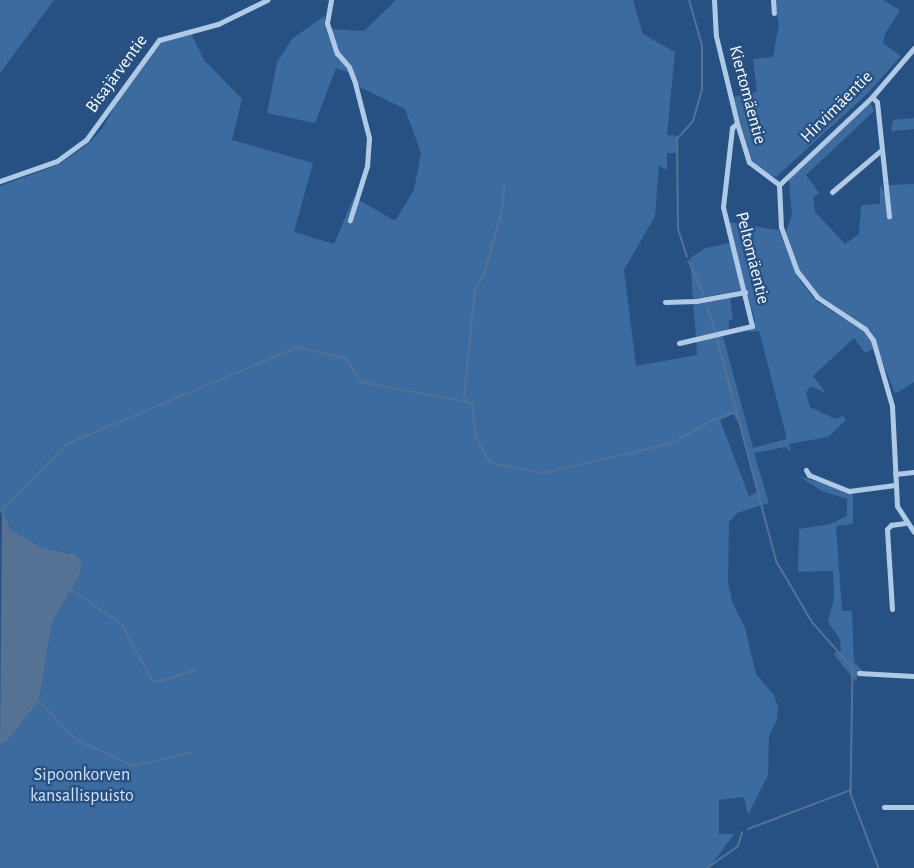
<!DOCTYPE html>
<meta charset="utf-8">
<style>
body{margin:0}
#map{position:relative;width:914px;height:868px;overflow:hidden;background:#275182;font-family:"Alegreya Sans",sans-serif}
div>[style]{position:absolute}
.green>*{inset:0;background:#3c6b9f}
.water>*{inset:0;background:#557295}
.stream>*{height:1.5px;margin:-0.75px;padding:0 0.75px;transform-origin:0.75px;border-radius:0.75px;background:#557295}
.street>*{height:5px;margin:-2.5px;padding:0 2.5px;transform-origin:2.5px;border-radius:2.5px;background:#b0cae6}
span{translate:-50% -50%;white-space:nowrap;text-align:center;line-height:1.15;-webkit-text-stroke:4.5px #275182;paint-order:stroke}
.street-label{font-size:18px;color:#fff}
.park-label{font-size:18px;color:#d3e3f5}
</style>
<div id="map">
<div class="green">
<i style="clip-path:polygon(0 0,54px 0,0 73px)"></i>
<i style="clip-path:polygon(evenodd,396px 0,633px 0,643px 34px,675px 52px,667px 135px,678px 136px,678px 153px,667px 153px,667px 170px,659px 165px,655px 216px,624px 270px,636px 366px,697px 355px,696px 341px,723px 336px,753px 448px,787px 439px,759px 331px,748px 332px,755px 321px,727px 222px,779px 230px,801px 282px,816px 301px,861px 329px,872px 342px,873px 349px,865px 353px,854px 338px,813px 376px,826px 393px,810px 386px,806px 393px,810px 407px,835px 419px,843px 416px,846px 420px,828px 437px,789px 444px,791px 452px,786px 447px,754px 453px,769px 503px,737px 513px,729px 522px,728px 582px,732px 601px,745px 628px,756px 674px,774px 695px,778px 707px,777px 720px,769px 736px,768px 775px,748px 815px,744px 797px,719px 800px,719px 834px,734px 834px,709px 868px,0 868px,0 744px,8px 740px,39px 701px,52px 623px,80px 574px,70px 553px,41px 547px,9px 530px,0 511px,0 186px,60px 164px,89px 143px,102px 129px,123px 91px,161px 42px,191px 33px,204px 60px,242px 99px,232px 140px,313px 163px,294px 232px,334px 244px,354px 197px,395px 221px,414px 190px,421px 153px,405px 109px,360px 87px,350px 73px,336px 68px,315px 123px,267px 113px,277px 62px,292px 39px,324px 16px,327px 29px,364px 31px,396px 0,733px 414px,739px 424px,757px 492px,749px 496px,720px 420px,733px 414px)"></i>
<i style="clip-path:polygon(774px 0,883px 0,900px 10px,885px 34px,883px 43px,901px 56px,867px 94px,776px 177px,763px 172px,751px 159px,733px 97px,757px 92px,753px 59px,773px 57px,779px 24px)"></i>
<i style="clip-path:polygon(870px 101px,874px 111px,806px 175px,819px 193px,813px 197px,815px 212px,845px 244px,859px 234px,861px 205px,880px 204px,880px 185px,886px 195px,887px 185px,914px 184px,914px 382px,895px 394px,870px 330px,819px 295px,802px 276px,786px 232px,792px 215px,789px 180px)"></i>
<i style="clip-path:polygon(914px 118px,914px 129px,891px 131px,893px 120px)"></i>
<i style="clip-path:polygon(730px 243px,742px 290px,693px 299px,690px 258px,706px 248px)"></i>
<i style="clip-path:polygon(730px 297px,733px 320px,729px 320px,729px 332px,696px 337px,693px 303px)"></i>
<i style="clip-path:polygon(798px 476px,853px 493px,853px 524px,836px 526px,842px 611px,852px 611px,854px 662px,864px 672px,858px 674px,856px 682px,833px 653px,841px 652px,840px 639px,828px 622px,834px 598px,833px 571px,798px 572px,799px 529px,831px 524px,847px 516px,847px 499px,822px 491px)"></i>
</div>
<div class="water">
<i style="clip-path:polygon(2px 508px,10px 530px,41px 547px,76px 555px,82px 563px,80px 574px,52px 623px,39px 701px,8px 740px,0 744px)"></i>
</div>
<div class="stream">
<i style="left:687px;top:257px;width:29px;rotate:-108deg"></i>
<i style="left:678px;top:229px;width:90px;rotate:-90.6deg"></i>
<i style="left:677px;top:139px;width:24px;rotate:-48deg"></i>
<i style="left:693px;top:121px;width:33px;rotate:-74deg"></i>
<i style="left:702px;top:89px;width:43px;rotate:-90deg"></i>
<i style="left:702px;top:46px;width:48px;rotate:-105.8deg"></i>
<i style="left:689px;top:261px;width:39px;rotate:66deg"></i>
<i style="left:706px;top:302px;width:32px;rotate:72deg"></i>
<i style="left:717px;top:337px;width:233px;rotate:75.1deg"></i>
<i style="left:777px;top:562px;width:71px;rotate:59.5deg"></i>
<i style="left:813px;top:623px;width:60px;rotate:48.4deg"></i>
<i style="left:853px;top:668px;width:126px;rotate:90.9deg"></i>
<i style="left:851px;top:794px;width:79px;rotate:69.3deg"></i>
<i style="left:464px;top:398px;width:109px;rotate:-84.2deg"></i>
<i style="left:475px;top:290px;width:18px;rotate:-61deg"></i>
<i style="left:484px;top:274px;width:66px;rotate:-74.1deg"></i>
<i style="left:502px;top:211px;width:25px;rotate:-85deg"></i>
<i style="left:2px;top:510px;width:93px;rotate:-45.4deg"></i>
<i style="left:67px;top:444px;width:251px;rotate:-22.8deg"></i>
<i style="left:298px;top:347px;width:50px;rotate:13.8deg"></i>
<i style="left:347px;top:359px;width:27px;rotate:59deg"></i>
<i style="left:361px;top:382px;width:113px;rotate:10.7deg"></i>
<i style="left:472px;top:403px;width:34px;rotate:83deg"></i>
<i style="left:476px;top:437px;width:30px;rotate:60deg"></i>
<i style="left:491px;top:463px;width:54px;rotate:10.7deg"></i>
<i style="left:544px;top:473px;width:132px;rotate:-13.1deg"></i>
<i style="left:673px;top:443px;width:44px;rotate:-30.1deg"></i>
<i style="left:711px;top:421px;width:29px;rotate:-20deg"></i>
<i style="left:71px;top:589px;width:63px;rotate:34.7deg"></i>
<i style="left:123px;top:625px;width:62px;rotate:62.2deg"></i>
<i style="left:152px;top:680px;width:6px;rotate:18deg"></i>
<i style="left:158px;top:682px;width:39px;rotate:-18deg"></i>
<i style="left:39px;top:701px;width:54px;rotate:45.7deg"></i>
<i style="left:77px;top:740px;width:63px;rotate:24.5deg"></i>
<i style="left:134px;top:766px;width:61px;rotate:-13.3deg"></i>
<i style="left:748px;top:829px;width:110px;rotate:-20.7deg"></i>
<i style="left:707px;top:868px;width:38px;rotate:-35deg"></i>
<i style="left:738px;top:846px;width:14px;rotate:-73deg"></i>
</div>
<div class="street">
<i style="left:331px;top:0;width:23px;rotate:100deg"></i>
<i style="left:327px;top:23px;width:32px;rotate:72deg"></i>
<i style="left:337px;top:53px;width:18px;rotate:49deg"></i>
<i style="left:349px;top:67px;width:17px;rotate:69deg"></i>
<i style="left:355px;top:83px;width:57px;rotate:75.7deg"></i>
<i style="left:369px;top:138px;width:28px;rotate:94deg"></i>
<i style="left:367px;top:166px;width:57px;rotate:107.5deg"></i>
<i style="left:714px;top:0;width:36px;rotate:87deg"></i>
<i style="left:716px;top:36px;width:89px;rotate:76.4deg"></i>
<i style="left:737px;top:123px;width:41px;rotate:72.9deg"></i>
<i style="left:749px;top:162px;width:38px;rotate:37deg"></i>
<i style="left:779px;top:185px;width:42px;rotate:87.3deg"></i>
<i style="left:781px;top:227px;width:47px;rotate:70deg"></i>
<i style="left:797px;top:271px;width:33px;rotate:52deg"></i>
<i style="left:817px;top:297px;width:58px;rotate:33.7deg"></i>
<i style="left:865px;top:329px;width:14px;rotate:54deg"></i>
<i style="left:873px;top:340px;width:69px;rotate:73.9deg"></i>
<i style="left:892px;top:406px;width:100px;rotate:87.1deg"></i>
<i style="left:897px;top:506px;width:31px;rotate:57deg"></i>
<i style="left:773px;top:0;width:13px;rotate:86deg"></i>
<i style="left:872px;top:97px;width:7px;rotate:45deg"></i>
<i style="left:877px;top:102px;width:115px;rotate:84deg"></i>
<i style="left:0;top:181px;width:60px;rotate:-19.3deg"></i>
<i style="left:57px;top:161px;width:36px;rotate:-36deg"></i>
<i style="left:86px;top:140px;width:124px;rotate:-53.9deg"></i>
<i style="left:159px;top:40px;width:61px;rotate:-15.2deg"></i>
<i style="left:218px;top:24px;width:55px;rotate:-26.1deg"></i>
<i style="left:779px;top:185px;width:128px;rotate:-43.4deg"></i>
<i style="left:872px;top:97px;width:65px;rotate:-49.4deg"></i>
<i style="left:832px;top:192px;width:63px;rotate:-40.5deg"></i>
<i style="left:665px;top:302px;width:31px;rotate:-2deg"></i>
<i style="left:696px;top:301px;width:50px;rotate:-10.4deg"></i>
<i style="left:679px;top:343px;width:75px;rotate:-13.1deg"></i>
<i style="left:752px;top:326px;width:122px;rotate:-103.7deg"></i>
<i style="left:723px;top:207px;width:80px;rotate:-83.5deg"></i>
<i style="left:732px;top:128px;width:7px;rotate:-45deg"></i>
<i style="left:806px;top:470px;width:6px;rotate:59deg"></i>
<i style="left:809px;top:475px;width:43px;rotate:21.8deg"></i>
<i style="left:849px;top:491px;width:46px;rotate:-7.4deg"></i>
<i style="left:895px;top:474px;width:19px;rotate:-6deg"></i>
<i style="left:892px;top:609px;width:80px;rotate:-93.6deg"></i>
<i style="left:887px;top:529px;width:6px;rotate:-45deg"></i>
<i style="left:891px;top:525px;width:14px;rotate:-8deg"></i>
<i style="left:859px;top:673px;width:55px;rotate:3.1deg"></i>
<i style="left:884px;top:807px;width:30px"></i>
</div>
<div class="street-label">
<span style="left:117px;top:74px;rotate:-54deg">Bisajärventie</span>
<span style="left:747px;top:95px;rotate:75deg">Kiertomäentie</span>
<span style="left:837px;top:107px;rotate:-45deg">Hirvimäentie</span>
<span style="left:752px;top:258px;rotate:76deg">Peltomäentie</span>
</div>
<div class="park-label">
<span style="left:82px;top:786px">Sipoonkorven<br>kansallispuisto</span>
</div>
</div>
